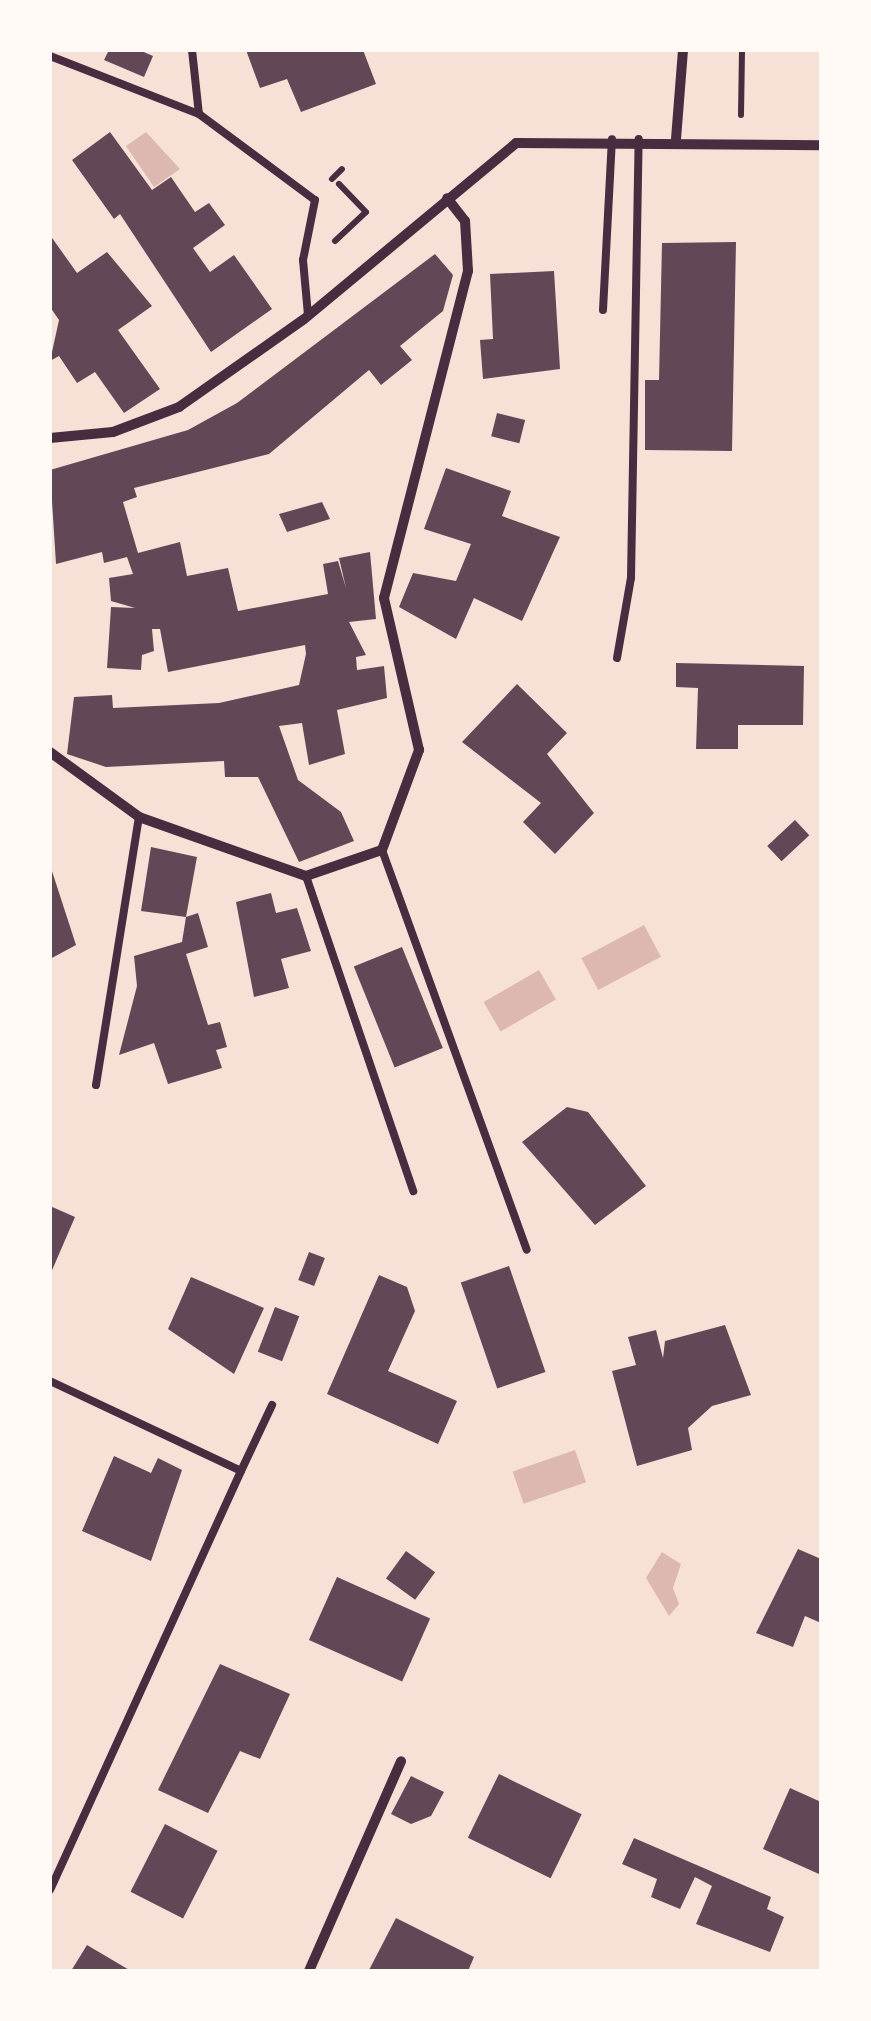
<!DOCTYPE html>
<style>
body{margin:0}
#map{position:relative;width:871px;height:2021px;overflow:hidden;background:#f7e1d7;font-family:Roboto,sans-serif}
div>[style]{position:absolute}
.water>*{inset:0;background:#dcb8b0;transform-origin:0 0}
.building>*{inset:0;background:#644757;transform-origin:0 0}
.path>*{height:6px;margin:-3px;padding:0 3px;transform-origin:3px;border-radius:3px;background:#4a2c40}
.service>*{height:8px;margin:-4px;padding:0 4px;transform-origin:4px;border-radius:4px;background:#4a2c40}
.minor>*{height:10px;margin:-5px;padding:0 5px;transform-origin:5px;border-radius:5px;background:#4a2c40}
span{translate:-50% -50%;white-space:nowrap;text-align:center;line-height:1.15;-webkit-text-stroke:8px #fffaf5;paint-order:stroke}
.frame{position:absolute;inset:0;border:52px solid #fffaf5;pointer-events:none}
</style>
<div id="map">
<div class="water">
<i style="clip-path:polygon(146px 132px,180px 169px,154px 187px,126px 146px)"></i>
<i style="left:644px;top:925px;width:36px;height:71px;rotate:62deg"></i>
<i style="left:539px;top:970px;width:34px;height:64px;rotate:60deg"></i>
<i style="left:575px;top:1450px;width:34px;height:66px;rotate:71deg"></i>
<i style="clip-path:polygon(662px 1552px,681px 1564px,673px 1588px,679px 1604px,669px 1616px,646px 1578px)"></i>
</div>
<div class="building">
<i style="clip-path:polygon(109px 50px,139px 50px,153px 56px,144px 77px,104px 60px)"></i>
<i style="clip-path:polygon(246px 50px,363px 50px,376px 84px,301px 112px,287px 79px,260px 88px)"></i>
<i style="clip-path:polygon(110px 132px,152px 190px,171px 177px,195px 212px,209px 203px,225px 225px,193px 248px,210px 272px,234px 255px,272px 309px,211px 352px,120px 214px,114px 219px,72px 160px)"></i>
<i style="clip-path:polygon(50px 235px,77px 273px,107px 252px,152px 306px,118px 330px,160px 389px,124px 413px,95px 372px,77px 383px,59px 356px,50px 361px,59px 320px,50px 307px)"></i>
<i style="clip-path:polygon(736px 242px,732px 451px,645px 450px,645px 380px,659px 380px,662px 243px)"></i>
<i style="clip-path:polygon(435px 254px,453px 275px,443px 311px,400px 346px,412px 360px,381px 385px,369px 370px,269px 454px,134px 488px,137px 497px,123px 502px,138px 553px,180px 542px,187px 576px,228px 568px,238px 611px,328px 594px,323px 564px,338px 561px,346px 588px,339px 558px,370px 552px,376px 619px,349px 622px,366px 655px,356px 657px,357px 670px,384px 666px,387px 698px,337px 710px,345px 754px,309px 765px,302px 723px,279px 726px,298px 780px,341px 812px,354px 841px,299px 862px,258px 777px,225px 777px,224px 761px,106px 767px,67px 754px,74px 697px,112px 695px,113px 708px,219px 703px,299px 685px,306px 654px,305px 645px,168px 672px,160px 629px,152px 629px,154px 651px,142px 655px,141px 670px,107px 668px,111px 607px,135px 608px,111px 601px,109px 578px,133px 574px,127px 557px,104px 563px,102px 552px,56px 564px,50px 470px,188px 430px,237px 403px)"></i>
<i style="clip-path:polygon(554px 271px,560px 369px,483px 379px,480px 340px,493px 339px,490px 274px)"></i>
<i style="left:497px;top:413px;width:29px;height:24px;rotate:14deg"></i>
<i style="clip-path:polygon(446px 468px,511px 491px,502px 516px,560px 537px,522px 621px,474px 598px,456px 639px,399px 607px,413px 573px,456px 581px,471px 544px,424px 529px)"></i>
<i style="clip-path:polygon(322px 502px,330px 519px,287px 532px,279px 514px)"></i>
<i style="clip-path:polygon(676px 663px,804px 666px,803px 725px,738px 725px,738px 749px,696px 749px,698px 688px,676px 687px)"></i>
<i style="clip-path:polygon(517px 684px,567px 733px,547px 754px,594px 813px,555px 854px,523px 822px,541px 803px,462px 742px)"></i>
<i style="left:795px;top:820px;width:21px;height:38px;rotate:47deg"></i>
<i style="clip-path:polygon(151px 847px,197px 857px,186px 917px,198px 913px,208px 947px,186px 954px,208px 1025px,220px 1022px,227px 1047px,216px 1050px,222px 1068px,168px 1084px,154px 1043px,119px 1055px,137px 986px,134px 956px,182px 942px,186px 917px,141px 911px)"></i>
<i style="clip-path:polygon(50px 865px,76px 945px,50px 959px)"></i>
<i style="clip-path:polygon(271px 893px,276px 913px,297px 908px,311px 951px,281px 959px,289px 988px,254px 997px,236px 902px)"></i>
<i style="left:402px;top:947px;width:109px;height:52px;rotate:68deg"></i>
<i style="clip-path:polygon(567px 1107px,588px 1112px,646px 1186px,595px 1225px,522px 1142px)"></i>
<i style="clip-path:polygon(50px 1206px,75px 1217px,50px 1275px)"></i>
<i style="left:309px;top:1252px;width:17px;height:30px;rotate:21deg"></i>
<i style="left:509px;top:1266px;width:112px;height:51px;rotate:71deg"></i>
<i style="clip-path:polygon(379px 1275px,407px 1287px,415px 1311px,388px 1371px,457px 1401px,438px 1444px,327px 1394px)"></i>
<i style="clip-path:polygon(191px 1277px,264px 1308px,234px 1374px,168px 1329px)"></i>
<i style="left:275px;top:1307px;width:26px;height:48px;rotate:21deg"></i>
<i style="clip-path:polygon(725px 1325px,751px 1395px,712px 1406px,688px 1428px,692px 1450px,637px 1466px,612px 1371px,636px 1365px,628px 1337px,656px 1330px,663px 1358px,665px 1341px)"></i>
<i style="clip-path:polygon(114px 1456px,151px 1473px,158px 1458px,182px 1470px,151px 1561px,82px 1531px)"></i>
<i style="clip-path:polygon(798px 1549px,821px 1559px,821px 1623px,805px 1616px,793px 1647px,756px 1633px)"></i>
<i style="left:406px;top:1551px;width:36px;height:34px;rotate:36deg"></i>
<i style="left:337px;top:1577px;width:102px;height:69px;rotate:24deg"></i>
<i style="clip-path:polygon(220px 1664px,290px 1694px,260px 1759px,240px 1751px,208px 1813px,158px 1790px)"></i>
<i style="left:499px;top:1774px;width:92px;height:71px;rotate:26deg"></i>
<i style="clip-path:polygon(411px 1776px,444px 1792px,431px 1816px,411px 1824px,391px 1814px)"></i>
<i style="clip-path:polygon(790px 1788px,821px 1802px,819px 1874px,763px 1849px)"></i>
<i style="left:165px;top:1824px;width:59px;height:76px;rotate:27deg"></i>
<i style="clip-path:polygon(634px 1838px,771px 1897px,767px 1909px,784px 1917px,770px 1952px,696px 1924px,712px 1886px,695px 1877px,680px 1909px,651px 1897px,657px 1879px,622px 1864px)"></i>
<i style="clip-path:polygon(396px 1918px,474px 1957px,468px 1971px,369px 1970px)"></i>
<i style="clip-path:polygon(87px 1945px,131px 1971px,71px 1971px)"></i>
</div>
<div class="path">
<i style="left:741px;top:115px;width:65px;rotate:-89.1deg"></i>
<i style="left:332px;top:179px;width:14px;rotate:-45deg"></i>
<i style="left:335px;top:241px;width:42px;rotate:-43.1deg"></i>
<i style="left:366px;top:212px;width:39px;rotate:-134deg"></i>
</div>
<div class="service">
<i style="left:192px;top:50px;width:64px;rotate:83.8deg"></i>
<i style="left:199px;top:114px;width:144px;rotate:36.6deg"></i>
<i style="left:315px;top:200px;width:61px;rotate:101.3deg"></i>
<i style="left:303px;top:260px;width:55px;rotate:84.8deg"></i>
<i style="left:50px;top:56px;width:160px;rotate:21.3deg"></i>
<i style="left:603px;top:310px;width:171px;rotate:-87deg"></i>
<i style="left:617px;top:658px;width:81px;rotate:-80.1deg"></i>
<i style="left:631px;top:578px;width:439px;rotate:-89deg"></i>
<i style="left:382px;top:850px;width:425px;rotate:70.1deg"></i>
<i style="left:306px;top:876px;width:333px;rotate:71.2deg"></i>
<i style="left:96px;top:1085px;width:271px;rotate:-80.9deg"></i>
<i style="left:50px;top:1381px;width:211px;rotate:25.2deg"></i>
<i style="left:241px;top:1471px;width:460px;rotate:114.5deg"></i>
<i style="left:241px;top:1471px;width:73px;rotate:-64.8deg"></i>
</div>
<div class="minor">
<i style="left:676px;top:139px;width:89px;rotate:-85.5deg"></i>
<i style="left:50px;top:438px;width:63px;rotate:-5.4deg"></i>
<i style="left:113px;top:432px;width:71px;rotate:-20.7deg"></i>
<i style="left:179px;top:407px;width:151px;rotate:-35.1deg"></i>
<i style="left:303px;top:320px;width:277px;rotate:-39.7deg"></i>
<i style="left:516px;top:143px;width:305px;rotate:0.4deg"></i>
<i style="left:50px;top:752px;width:110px;rotate:36.1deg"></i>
<i style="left:139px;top:817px;width:177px;rotate:19.5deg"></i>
<i style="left:306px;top:876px;width:80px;rotate:-18.9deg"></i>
<i style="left:382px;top:850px;width:107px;rotate:-69.7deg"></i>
<i style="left:419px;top:750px;width:156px;rotate:-103deg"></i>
<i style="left:384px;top:598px;width:338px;rotate:-75.6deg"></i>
<i style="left:468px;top:271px;width:50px;rotate:-93.4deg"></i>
<i style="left:465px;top:221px;width:29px;rotate:-128deg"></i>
<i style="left:309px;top:1971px;width:229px;rotate:-66.3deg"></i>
</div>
<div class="frame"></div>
</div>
